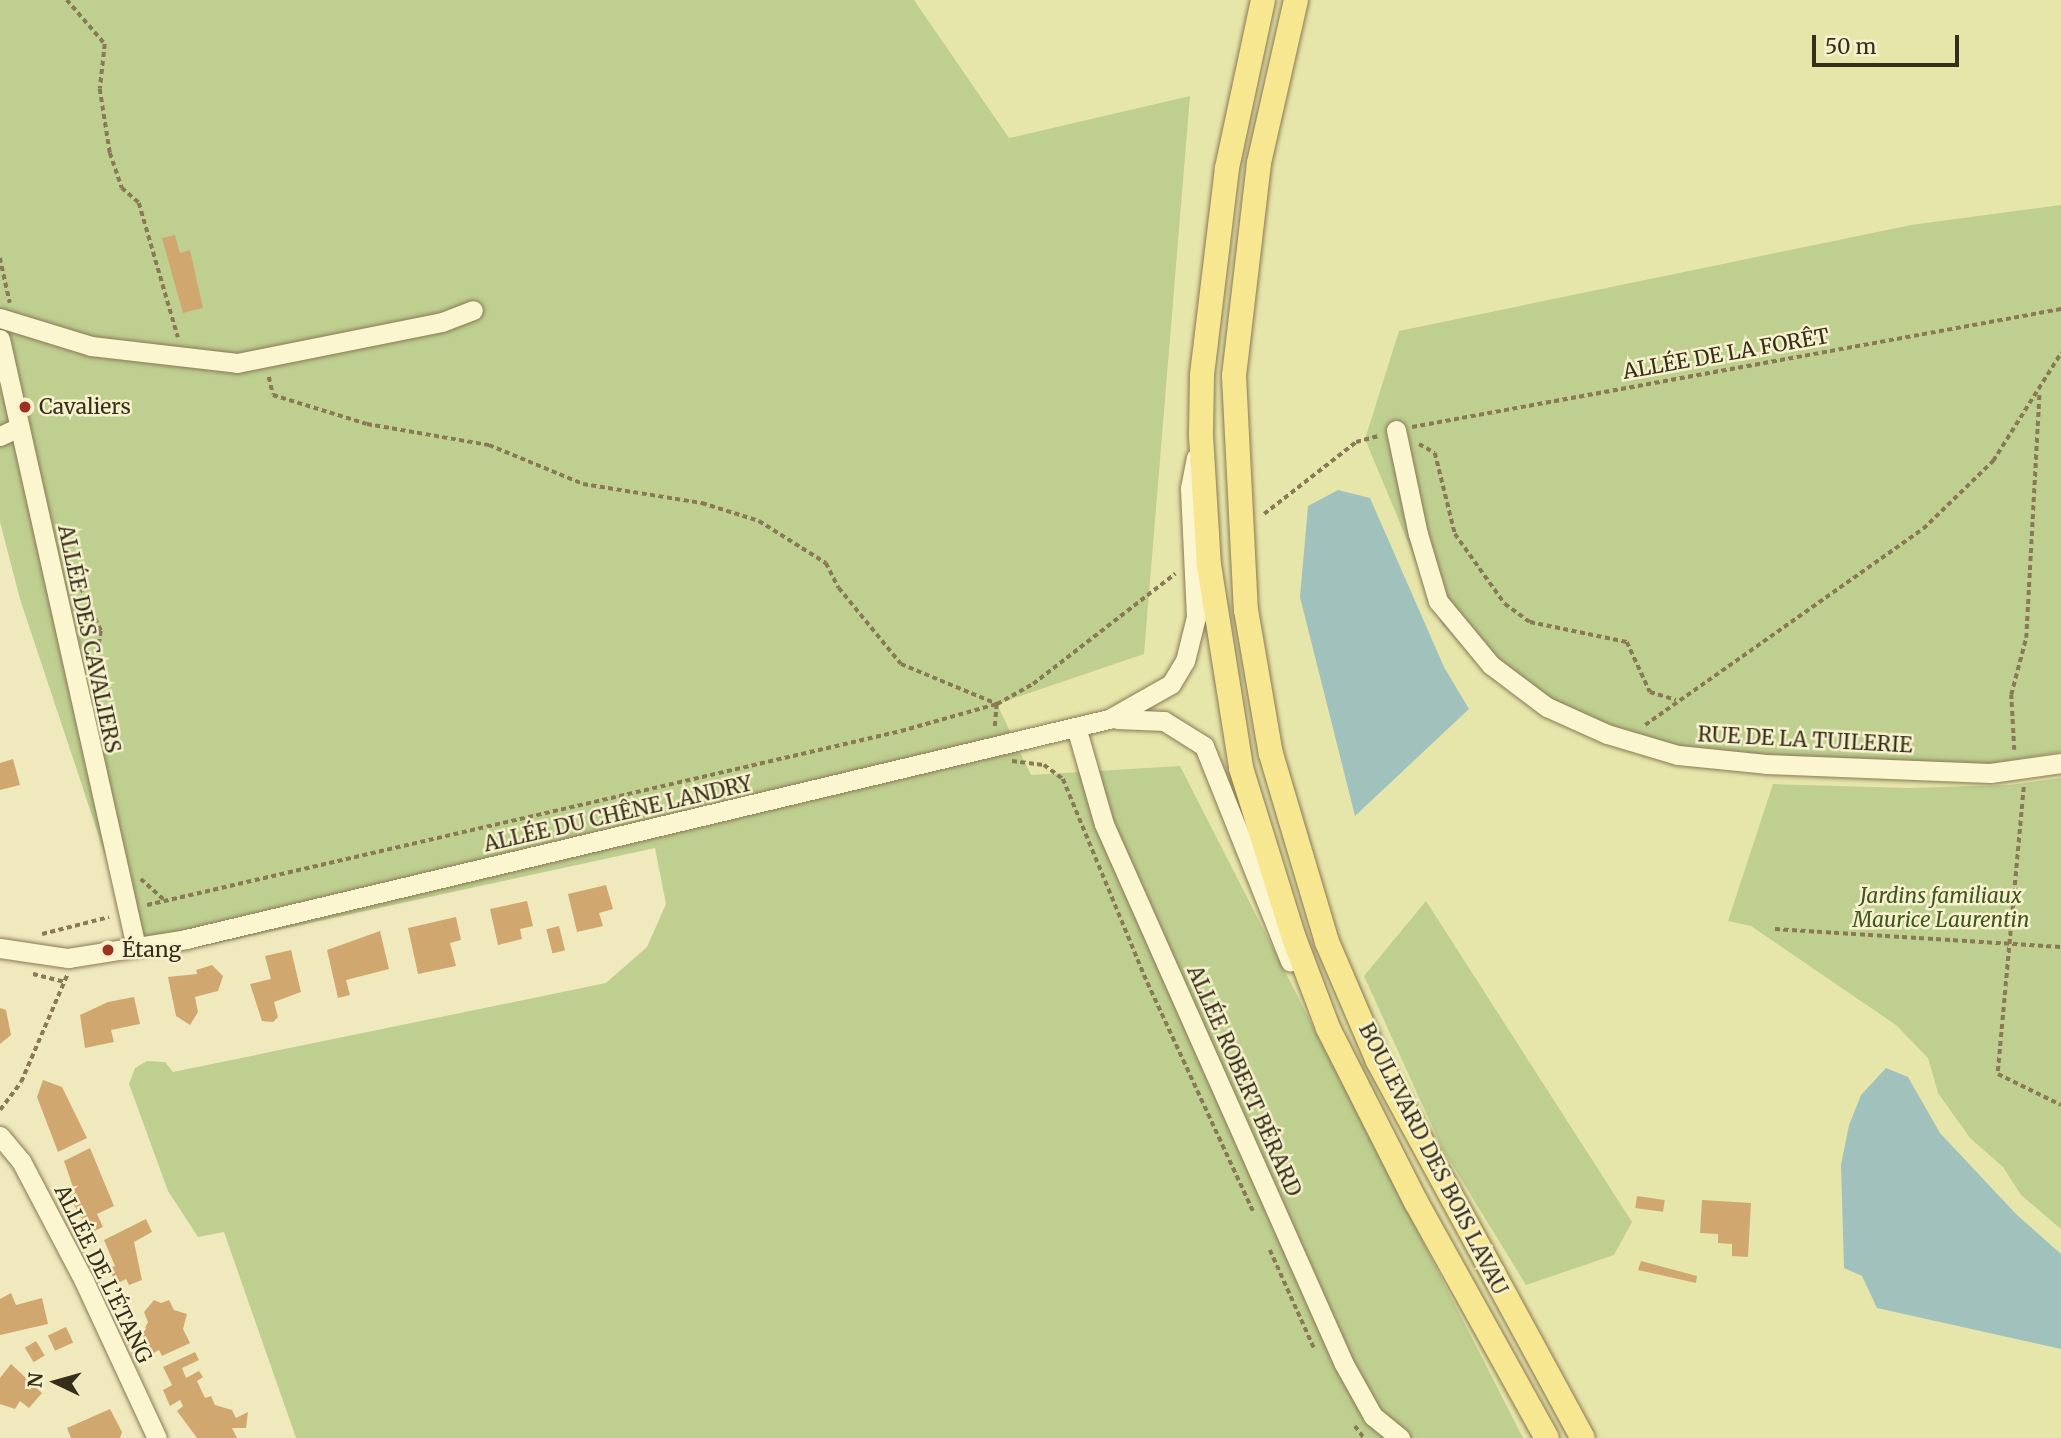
<!DOCTYPE html>
<meta charset="utf-8">
<style>
body{margin:0}
#map{position:relative;width:2061px;height:1438px;overflow:hidden;background:#f0e9bd;font-family:Merriweather,serif}
div>[style]{position:absolute}
.farmland>*{inset:0;background:#e7e6aa}
.green>*{inset:0;background:#becf90}
.water>*{inset:0;background:#a1c1bd}
.building>*{inset:0;background:#d1a770;transform-origin:0 0}
.path>*{height:3.5px;margin-top:-1.75px;transform-origin:0;background:repeating-linear-gradient(90deg,#897955 0 5px,transparent 0 8.5px)}
.roads{filter:drop-shadow(0 0 2px #897955) drop-shadow(0 0 2px #897955)}
.minor>*{height:19px;margin:-9.5px;padding:0 9.5px;transform-origin:9.5px;border-radius:9.5px;background:#fbf5d0}
.major>*{height:24px;margin:-12px;padding:0 12px;transform-origin:12px;border-radius:12px;background:#f7e791}
.dots>*{width:19px;height:19px;translate:-50% -50%;box-sizing:border-box;border:4px solid #f7f2cd;border-radius:50%}
span{translate:-50% -50%;white-space:nowrap;text-align:center;line-height:1.15;-webkit-text-stroke:5px #f7f2cd;paint-order:stroke}
.street-label{font-size:21px;color:#372d1b}
.poi-label{font-size:21px;color:#372d1b}
.left{translate:0 -50%;text-align:left}
.park-label{font-size:21px;color:#405520;font-style:italic}
.north{position:absolute;left:21px;top:1347px;width:70px;height:70px;-webkit-text-stroke:5px #f7f2cd;paint-order:stroke;rotate:275deg;font-size:19px;font-weight:700;line-height:28px;text-align:center;color:#372d1b}
.north::after{content:'';display:block;margin:auto;width:24px;height:32px;background:#372d1b;clip-path:polygon(50% 0,100% 100%,50% 72%,0 100%)}
.scale{position:absolute;left:1812px;top:35px;width:147px;height:32px;box-sizing:border-box;border:4px solid #372d1b;border-top:0;padding-left:9px;font-size:21px;line-height:24px;white-space:nowrap;color:#372d1b;-webkit-text-stroke:5px #f7f2cd;paint-order:stroke}
</style>
<div id="map">
<div class="farmland">
<i style="clip-path:polygon(914px 0,2061px 0,2061px 1438px,1317px 1438px,997px 704px,1190px 97px,1009px 138px)"></i>
</div>
<div class="green">
<i style="clip-path:polygon(0 0,914px 0,1009px 138px,1190px 96px,1144px 654px,997px 704px,1031px 775px,1180px 766px,1523px 1438px,296px 1438px,224px 1232px,198px 1237px,168px 1191px,129px 1084px,135px 1068px,147px 1061px,165px 1062px,173px 1072px,606px 983px,647px 947px,666px 904px,655px 848px,140px 960px,20px 599px,0 522px)"></i>
<i style="clip-path:polygon(2061px 205px,2061px 752px,1987px 764px,1767px 755px,1618px 740px,1549px 711px,1495px 681px,1442px 624px,1365px 439px,1399px 331px,1911px 225px)"></i>
<i style="clip-path:polygon(2061px 778px,2061px 1229px,2021px 1195px,2003px 1167px,1970px 1138px,1938px 1093px,1928px 1058px,1896px 1025px,1751px 926px,1728px 921px,1773px 784px,1909px 788px,2010px 785px)"></i>
<i style="clip-path:polygon(1426px 901px,1632px 1222px,1614px 1255px,1526px 1285px,1442px 1148px,1364px 976px)"></i>
</div>
<div class="water">
<i style="clip-path:polygon(1338px 490px,1370px 498px,1444px 667px,1469px 709px,1355px 816px,1300px 597px,1308px 506px)"></i>
<i style="clip-path:polygon(1886px 1068px,1908px 1077px,1940px 1133px,2017px 1215px,2061px 1254px,2061px 1349px,1877px 1308px,1862px 1276px,1844px 1268px,1841px 1165px,1849px 1125px,1861px 1095px)"></i>
</div>
<div class="building">
<i style="clip-path:polygon(175px 235px,180px 253px,190px 250px,203px 308px,183px 313px,162px 238px)"></i>
<i style="clip-path:polygon(13px 759px,20px 785px,0 790px,0 763px)"></i>
<i style="clip-path:polygon(606px 885px,613px 909px,599px 913px,603px 926px,577px 932px,568px 894px)"></i>
<i style="clip-path:polygon(527px 901px,533px 926px,520px 929px,522px 939px,498px 945px,490px 909px)"></i>
<i style="clip-path:polygon(456px 917px,461px 940px,450px 943px,456px 966px,418px 974px,408px 928px)"></i>
<i style="left:559px;top:926px;width:25px;height:13px;rotate:76deg"></i>
<i style="clip-path:polygon(380px 931px,389px 969px,346px 980px,350px 995px,338px 998px,327px 950px)"></i>
<i style="clip-path:polygon(291px 950px,301px 992px,274px 1002px,278px 1017px,273px 1022px,262px 1021px,250px 984px,271px 979px,265px 956px)"></i>
<i style="clip-path:polygon(212px 965px,223px 976px,218px 991px,195px 997px,198px 1012px,190px 1025px,176px 1016px,168px 977px,197px 974px,196px 970px)"></i>
<i style="clip-path:polygon(134px 997px,140px 1024px,111px 1030px,114px 1042px,85px 1048px,80px 1015px,108px 1002px)"></i>
<i style="clip-path:polygon(0 1008px,6px 1010px,11px 1035px,0 1044px)"></i>
<i style="clip-path:polygon(43px 1080px,62px 1087px,87px 1138px,58px 1152px,37px 1097px)"></i>
<i style="clip-path:polygon(90px 1148px,114px 1206px,97px 1214px,103px 1227px,90px 1233px,69px 1196px,75px 1193px,64px 1161px)"></i>
<i style="left:1637px;top:1196px;width:28px;height:12px;rotate:8deg"></i>
<i style="clip-path:polygon(1702px 1200px,1751px 1203px,1748px 1257px,1732px 1256px,1732px 1244px,1718px 1243px,1718px 1234px,1700px 1233px)"></i>
<i style="clip-path:polygon(146px 1219px,152px 1232px,134px 1242px,142px 1280px,129px 1285px,126px 1279px,116px 1284px,109px 1268px,115px 1266px,104px 1240px)"></i>
<i style="clip-path:polygon(1641px 1261px,1697px 1276px,1696px 1283px,1638px 1270px)"></i>
<i style="clip-path:polygon(11px 1293px,16px 1305px,42px 1298px,48px 1324px,0 1335px,0 1299px)"></i>
<i style="clip-path:polygon(154px 1300px,161px 1303px,169px 1300px,174px 1310px,187px 1314px,183px 1329px,190px 1343px,162px 1356px,159px 1350px,152px 1354px,142px 1334px,148px 1322px,144px 1312px)"></i>
<i style="left:66px;top:1327px;width:17px;height:20px;rotate:65deg"></i>
<i style="left:36px;top:1341px;width:17px;height:13px;rotate:59deg"></i>
<i style="clip-path:polygon(195px 1352px,199px 1360px,182px 1368px,186px 1378px,199px 1371px,203px 1377px,197px 1381px,205px 1398px,211px 1396px,215px 1405px,232px 1410px,236px 1418px,248px 1412px,246px 1428px,232px 1428px,237px 1438px,197px 1438px,177px 1411px,183px 1406px,180px 1400px,170px 1406px,163px 1390px,172px 1385px,163px 1367px)"></i>
<i style="clip-path:polygon(11px 1364px,42px 1393px,29px 1408px,20px 1401px,15px 1409px,0 1404px,0 1378px)"></i>
<i style="clip-path:polygon(110px 1409px,122px 1432px,120px 1438px,71px 1438px,67px 1428px)"></i>
</div>
<div class="path">
<i style="left:67px;top:0;width:58px;rotate:49.2deg"></i>
<i style="left:105px;top:44px;width:45px;rotate:96.3deg"></i>
<i style="left:100px;top:89px;width:65px;rotate:81.1deg"></i>
<i style="left:110px;top:153px;width:37px;rotate:71deg"></i>
<i style="left:122px;top:188px;width:23px;rotate:41deg"></i>
<i style="left:139px;top:203px;width:140px;rotate:73.8deg"></i>
<i style="left:0;top:258px;width:46px;rotate:77.5deg"></i>
<i style="left:269px;top:377px;width:18px;rotate:77deg"></i>
<i style="left:273px;top:395px;width:98px;rotate:17.1deg"></i>
<i style="left:367px;top:424px;width:124px;rotate:9.8deg"></i>
<i style="left:489px;top:445px;width:102px;rotate:22.5deg"></i>
<i style="left:583px;top:484px;width:121px;rotate:9.1deg"></i>
<i style="left:702px;top:503px;width:60px;rotate:17.5deg"></i>
<i style="left:759px;top:521px;width:79px;rotate:32.1deg"></i>
<i style="left:826px;top:563px;width:28px;rotate:63deg"></i>
<i style="left:839px;top:588px;width:98px;rotate:50.8deg"></i>
<i style="left:901px;top:664px;width:104px;rotate:22.6deg"></i>
<i style="left:997px;top:704px;width:23px;rotate:95deg"></i>
<i style="left:1412px;top:427px;width:660px;rotate:-10.3deg"></i>
<i style="left:1419px;top:444px;width:18px;rotate:29deg"></i>
<i style="left:1435px;top:453px;width:83px;rotate:76.1deg"></i>
<i style="left:1455px;top:534px;width:86px;rotate:54.5deg"></i>
<i style="left:1505px;top:604px;width:31px;rotate:36deg"></i>
<i style="left:1530px;top:622px;width:99px;rotate:11.7deg"></i>
<i style="left:1627px;top:642px;width:55px;rotate:65.3deg"></i>
<i style="left:1650px;top:692px;width:27px;rotate:17deg"></i>
<i style="left:1264px;top:514px;width:117px;rotate:-38deg"></i>
<i style="left:1356px;top:442px;width:23px;rotate:-15deg"></i>
<i style="left:74px;top:572px;width:65px;rotate:65.4deg"></i>
<i style="left:101px;top:631px;width:31px;rotate:99deg"></i>
<i style="left:96px;top:662px;width:25px;rotate:81deg"></i>
<i style="left:1645px;top:725px;width:340px;rotate:-35.2deg"></i>
<i style="left:1923px;top:529px;width:98px;rotate:-44.2deg"></i>
<i style="left:1993px;top:461px;width:128px;rotate:-57.8deg"></i>
<i style="left:2014px;top:750px;width:55px;rotate:-93.1deg"></i>
<i style="left:2011px;top:695px;width:59px;rotate:-75.3deg"></i>
<i style="left:2026px;top:638px;width:243px;rotate:-86.9deg"></i>
<i style="left:1012px;top:761px;width:32px;rotate:7deg"></i>
<i style="left:1044px;top:765px;width:24px;rotate:36deg"></i>
<i style="left:1063px;top:779px;width:212px;rotate:67.5deg"></i>
<i style="left:1144px;top:975px;width:260px;rotate:65.2deg"></i>
<i style="left:2024px;top:787px;width:288px;rotate:95.2deg"></i>
<i style="left:1998px;top:1074px;width:70px;rotate:26.2deg"></i>
<i style="left:141px;top:879px;width:30px;rotate:42deg"></i>
<i style="left:147px;top:905px;width:774px;rotate:-12.99deg"></i>
<i style="left:901px;top:731px;width:100px;rotate:-15.7deg"></i>
<i style="left:997px;top:704px;width:41px;rotate:-29.1deg"></i>
<i style="left:1033px;top:684px;width:180px;rotate:-37.8deg"></i>
<i style="left:1775px;top:929px;width:287px;rotate:3.6deg"></i>
<i style="left:42px;top:934px;width:69px;rotate:-14.2deg"></i>
<i style="left:33px;top:974px;width:32px;rotate:14deg"></i>
<i style="left:0;top:1110px;width:35px;rotate:-53deg"></i>
<i style="left:21px;top:1082px;width:116px;rotate:-66.7deg"></i>
<i style="left:1270px;top:1250px;width:107px;rotate:65.8deg"></i>
<i style="left:1355px;top:1426px;width:15px;rotate:53deg"></i>
</div>
<div class="roads">
<div class="minor">
<i style="left:0;top:318px;width:95px;rotate:17.1deg"></i>
<i style="left:91px;top:346px;width:147px;rotate:6.6deg"></i>
<i style="left:237px;top:363px;width:209px;rotate:-11.3deg"></i>
<i style="left:442px;top:322px;width:33px;rotate:-21deg"></i>
<i style="left:0;top:339px;width:623px;rotate:77.39deg"></i>
<i style="left:1396px;top:430px;width:106px;rotate:78.1deg"></i>
<i style="left:1418px;top:534px;width:70px;rotate:73.4deg"></i>
<i style="left:1438px;top:601px;width:83px;rotate:50.4deg"></i>
<i style="left:1491px;top:665px;width:70px;rotate:36.9deg"></i>
<i style="left:1547px;top:707px;width:66px;rotate:24.2deg"></i>
<i style="left:1607px;top:734px;width:74px;rotate:16.5deg"></i>
<i style="left:1678px;top:755px;width:88px;rotate:5.8deg"></i>
<i style="left:1766px;top:764px;width:224px;rotate:2.3deg"></i>
<i style="left:1990px;top:773px;width:72px;rotate:-8deg"></i>
<i style="left:0;top:436px;width:21px;rotate:-25deg"></i>
<i style="left:1117px;top:719px;width:47px;rotate:2.4deg"></i>
<i style="left:1164px;top:721px;width:47px;rotate:32deg"></i>
<i style="left:1204px;top:746px;width:232px;rotate:68.2deg"></i>
<i style="left:1076px;top:727px;width:101px;rotate:73.9deg"></i>
<i style="left:1104px;top:824px;width:591px;rotate:66.04deg"></i>
<i style="left:1344px;top:1364px;width:60px;rotate:60.9deg"></i>
<i style="left:1373px;top:1416px;width:35px;rotate:39deg"></i>
<i style="left:0;top:948px;width:69px;rotate:8.4deg"></i>
<i style="left:68px;top:958px;width:120px;rotate:-9.1deg"></i>
<i style="left:186px;top:939px;width:949px;rotate:-13.41deg"></i>
<i style="left:1109px;top:719px;width:71px;rotate:-29.4deg"></i>
<i style="left:1171px;top:684px;width:27px;rotate:-59deg"></i>
<i style="left:1185px;top:661px;width:45px;rotate:-76deg"></i>
<i style="left:1196px;top:617px;width:129px;rotate:-92.7deg"></i>
<i style="left:1190px;top:488px;width:31px;rotate:-79deg"></i>
<i style="left:0;top:1136px;width:33px;rotate:50deg"></i>
<i style="left:21px;top:1161px;width:136px;rotate:62.3deg"></i>
<i style="left:84px;top:1281px;width:173px;rotate:65.1deg"></i>
</div>
<div class="major">
<i style="left:1263px;top:0;width:172px;rotate:102.1deg"></i>
<i style="left:1227px;top:168px;width:209px;rotate:96.9deg"></i>
<i style="left:1202px;top:376px;width:60px;rotate:91deg"></i>
<i style="left:1201px;top:436px;width:129px;rotate:86.5deg"></i>
<i style="left:1209px;top:565px;width:206px;rotate:81deg"></i>
<i style="left:1241px;top:768px;width:178px;rotate:72.7deg"></i>
<i style="left:1294px;top:938px;width:96px;rotate:69.3deg"></i>
<i style="left:1328px;top:1028px;width:195px;rotate:63.2deg"></i>
<i style="left:1416px;top:1202px;width:270px;rotate:61deg"></i>
<i style="left:1296px;top:0;width:167px;rotate:102.8deg"></i>
<i style="left:1259px;top:163px;width:214px;rotate:96.7deg"></i>
<i style="left:1234px;top:376px;width:234px;rotate:87.1deg"></i>
<i style="left:1246px;top:610px;width:146px;rotate:80.2deg"></i>
<i style="left:1271px;top:754px;width:196px;rotate:73.4deg"></i>
<i style="left:1327px;top:942px;width:129px;rotate:66.8deg"></i>
<i style="left:1378px;top:1061px;width:429px;rotate:61.5deg"></i>
</div>
</div>
<div class="dots">
<i style="left:25px;top:407px;background:#9c3321"></i>
<i style="left:108px;top:950px;background:#9c3321"></i>
</div>
<div class="street-label">
<span style="left:1726px;top:354px;rotate:-10deg">ALLÉE DE LA FORÊT</span>
<span style="left:89px;top:639px;rotate:78deg">ALLÉE DES CAVALIERS</span>
<span style="left:1805px;top:740px;rotate:3deg">RUE DE LA TUILERIE</span>
<span style="left:618px;top:814px;rotate:-13deg">ALLÉE DU CHÊNE LANDRY</span>
<span style="left:1244px;top:1081px;rotate:66deg">ALLÉE ROBERT BÉRARD</span>
<span style="left:1433px;top:1159px;rotate:63deg">BOULEVARD DES BOIS LAVAU</span>
<span style="left:103px;top:1274px;rotate:64deg">ALLÉE DE L’ÉTANG</span>
</div>
<div class="poi-label">
<span class="left" style="left:39px;top:407px">Cavaliers</span>
<span class="left" style="left:122px;top:950px">Étang</span>
</div>
<div class="park-label">
<span style="left:1941px;top:908px">Jardins familiaux<br>Maurice Laurentin</span>
</div>
<div class="north">N</div>
<div class="scale">50 m</div>
</div>
